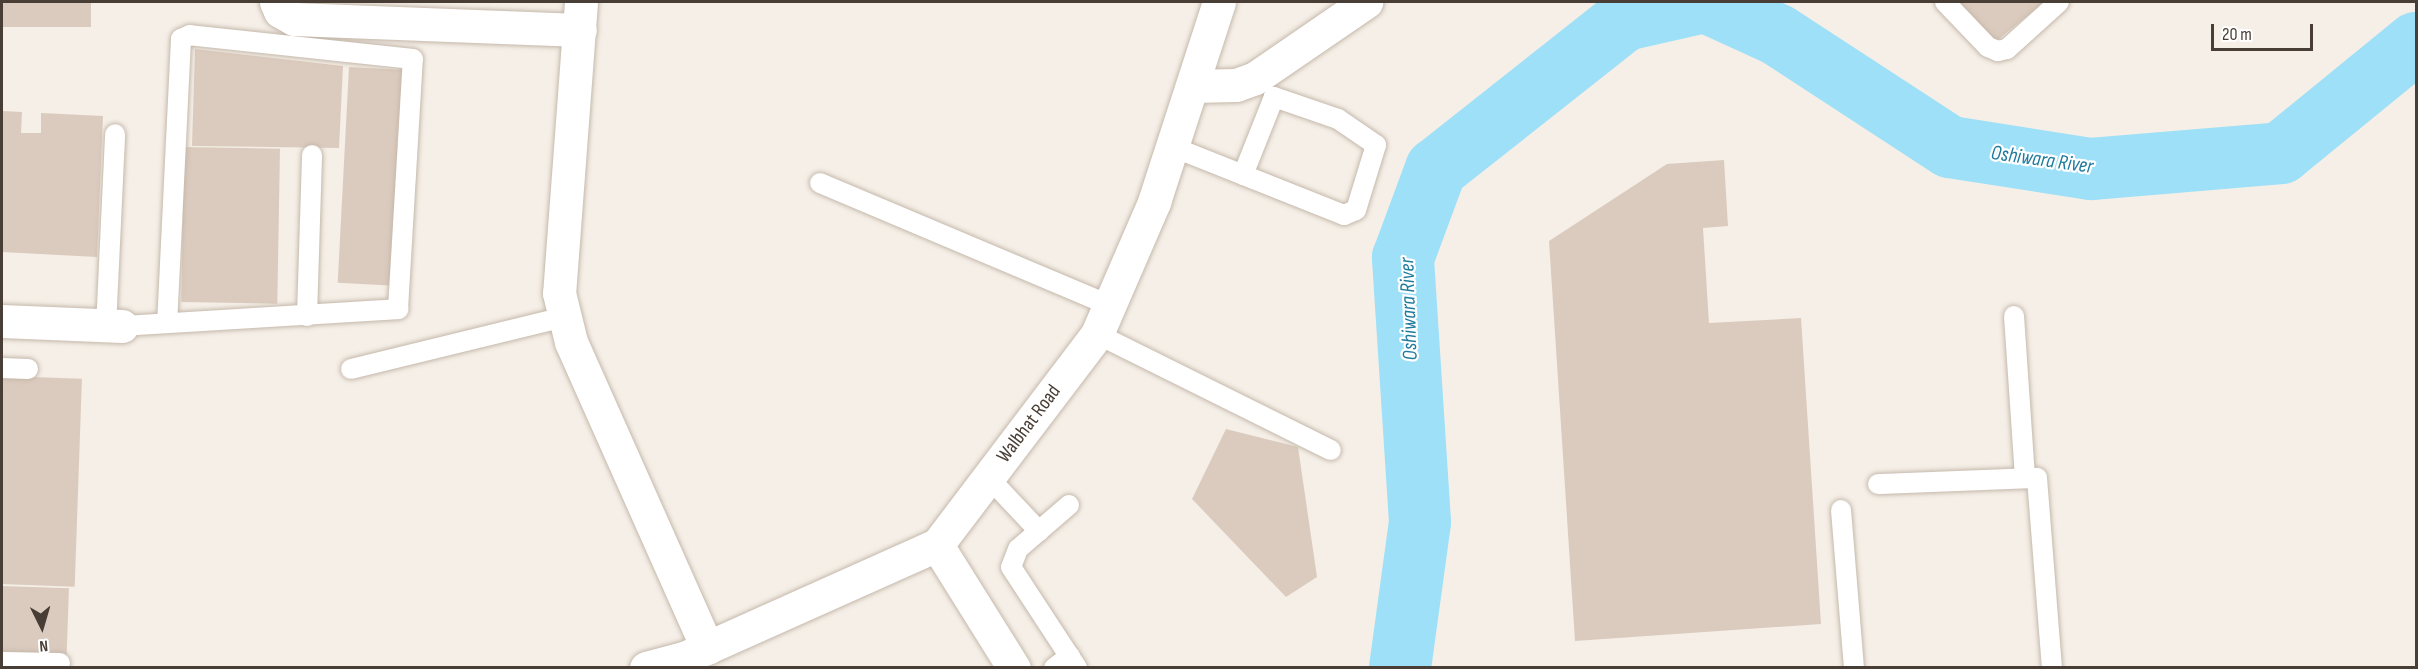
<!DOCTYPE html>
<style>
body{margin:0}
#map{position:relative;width:2418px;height:669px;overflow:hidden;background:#f5efe7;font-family:"Sofia Sans Condensed",sans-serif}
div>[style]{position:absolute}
.river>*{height:62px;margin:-31px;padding:0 31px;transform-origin:31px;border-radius:31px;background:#9de0f8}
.building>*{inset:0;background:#dbcbbe;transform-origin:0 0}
.roads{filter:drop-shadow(0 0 2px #c5b8ab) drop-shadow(0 0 2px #c5b8ab)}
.service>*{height:20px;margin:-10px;padding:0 10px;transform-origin:10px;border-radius:10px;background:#fff}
.minor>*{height:33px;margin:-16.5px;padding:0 16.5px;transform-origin:16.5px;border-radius:16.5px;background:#fff}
span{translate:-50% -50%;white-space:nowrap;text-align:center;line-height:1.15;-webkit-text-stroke:4.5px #fff;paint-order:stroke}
.street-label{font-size:20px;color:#493e35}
.water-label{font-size:21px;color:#1f7b9d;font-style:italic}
.frame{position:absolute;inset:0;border:3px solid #493e35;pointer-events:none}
.north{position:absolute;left:12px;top:597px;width:60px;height:60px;-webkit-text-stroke:4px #fff;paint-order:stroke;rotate:175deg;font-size:16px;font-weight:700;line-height:24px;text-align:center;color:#493e35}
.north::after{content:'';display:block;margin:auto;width:21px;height:27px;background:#493e35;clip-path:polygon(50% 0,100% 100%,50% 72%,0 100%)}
.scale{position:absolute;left:2211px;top:24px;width:102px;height:27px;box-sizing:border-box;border:3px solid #493e35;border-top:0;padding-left:8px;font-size:18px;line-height:21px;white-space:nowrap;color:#493e35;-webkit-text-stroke:4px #fff;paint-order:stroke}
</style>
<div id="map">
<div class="river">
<i style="left:1706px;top:2px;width:79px;rotate:24.6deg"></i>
<i style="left:1778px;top:35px;width:205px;rotate:33.1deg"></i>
<i style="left:1950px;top:147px;width:143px;rotate:8.9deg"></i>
<i style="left:2091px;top:169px;width:191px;rotate:-4.8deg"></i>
<i style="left:2281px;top:153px;width:174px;rotate:-39.2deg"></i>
<i style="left:1400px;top:668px;width:147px;rotate:-82.2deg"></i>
<i style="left:1420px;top:522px;width:265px;rotate:-93.7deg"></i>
<i style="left:1403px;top:258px;width:95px;rotate:-69.7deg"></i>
<i style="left:1436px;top:169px;width:241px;rotate:-38.3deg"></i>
<i style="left:1625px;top:20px;width:81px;rotate:-12.8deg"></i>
</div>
<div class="building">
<i style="left:2px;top:2px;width:89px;height:25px"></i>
<i style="clip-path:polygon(1957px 2px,2044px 2px,1995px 42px)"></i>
<i style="clip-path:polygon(195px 49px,343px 66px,339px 148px,192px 146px)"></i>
<i style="left:349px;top:67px;width:57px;height:216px;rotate:3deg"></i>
<i style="clip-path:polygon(2px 111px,22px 112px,21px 133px,41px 133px,41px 113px,103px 116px,97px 257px,2px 252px)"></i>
<i style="left:184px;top:147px;width:96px;height:155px;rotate:1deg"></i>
<i style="clip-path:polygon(1724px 160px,1728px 226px,1703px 228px,1709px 323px,1801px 318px,1821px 624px,1575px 641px,1549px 241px,1667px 164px)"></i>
<i style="left:2px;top:376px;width:80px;height:208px;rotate:2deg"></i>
<i style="clip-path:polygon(1226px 429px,1298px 447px,1317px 577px,1286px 597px,1192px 499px)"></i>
<i style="left:2px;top:586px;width:67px;height:70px;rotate:2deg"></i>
</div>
<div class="roads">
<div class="service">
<i style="left:1945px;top:2px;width:62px;rotate:46.3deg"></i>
<i style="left:1988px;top:47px;width:11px;rotate:22deg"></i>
<i style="left:1998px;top:51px;width:9px;rotate:-13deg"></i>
<i style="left:2007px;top:49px;width:70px;rotate:-42.1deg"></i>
<i style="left:1173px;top:147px;width:184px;rotate:21.7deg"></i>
<i style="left:1344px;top:215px;width:13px;rotate:-23deg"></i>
<i style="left:1356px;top:210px;width:68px;rotate:-72.9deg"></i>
<i style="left:1376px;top:145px;width:46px;rotate:-145.6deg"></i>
<i style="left:1338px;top:119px;width:68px;rotate:-161deg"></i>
<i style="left:1274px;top:97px;width:84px;rotate:111.7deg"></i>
<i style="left:820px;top:183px;width:314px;rotate:22.9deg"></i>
<i style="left:307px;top:316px;width:161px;rotate:-88.2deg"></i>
<i style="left:2014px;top:316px;width:160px;rotate:86.1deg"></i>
<i style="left:122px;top:326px;width:277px;rotate:-3.5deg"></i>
<i style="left:398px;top:309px;width:250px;rotate:-86.6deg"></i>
<i style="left:413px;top:59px;width:224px;rotate:-173.9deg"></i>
<i style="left:190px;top:35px;width:10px;rotate:156deg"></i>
<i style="left:181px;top:39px;width:284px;rotate:92.8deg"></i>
<i style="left:106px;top:328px;width:194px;rotate:-87.3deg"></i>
<i style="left:1097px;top:334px;width:261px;rotate:26.4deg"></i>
<i style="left:2px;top:368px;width:26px;rotate:2deg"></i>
<i style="left:351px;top:369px;width:220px;rotate:-13.7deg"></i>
<i style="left:989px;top:478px;width:73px;rotate:46.7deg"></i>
<i style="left:1878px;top:484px;width:159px;rotate:-2.2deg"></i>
<i style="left:2037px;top:478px;width:191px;rotate:85.5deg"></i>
<i style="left:1069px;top:505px;width:67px;rotate:139.2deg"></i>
<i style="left:1018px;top:549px;width:19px;rotate:111deg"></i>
<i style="left:1011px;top:567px;width:121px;rotate:56.8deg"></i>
<i style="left:1841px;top:510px;width:159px;rotate:85.3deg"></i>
<i style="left:2px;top:662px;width:58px;rotate:1deg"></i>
<i style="left:1054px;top:668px;width:20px;rotate:-37deg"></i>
</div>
<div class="minor">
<i style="left:276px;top:2px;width:10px;rotate:66deg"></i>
<i style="left:280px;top:11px;width:16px;rotate:30deg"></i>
<i style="left:294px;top:19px;width:286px;rotate:2.2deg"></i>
<i style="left:581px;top:2px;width:292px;rotate:94.3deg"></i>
<i style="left:559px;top:293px;width:50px;rotate:76.2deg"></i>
<i style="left:571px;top:342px;width:335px;rotate:66deg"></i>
<i style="left:1193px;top:86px;width:43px;rotate:-1.3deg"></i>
<i style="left:1236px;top:85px;width:20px;rotate:-20deg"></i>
<i style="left:1255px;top:78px;width:135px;rotate:-34.4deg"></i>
<i style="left:2px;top:321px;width:120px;rotate:2.4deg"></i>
<i style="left:937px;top:545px;width:145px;rotate:58deg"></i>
<i style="left:646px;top:668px;width:39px;rotate:-15deg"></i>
<i style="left:684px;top:658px;width:277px;rotate:-24.1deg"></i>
<i style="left:937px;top:545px;width:265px;rotate:-52.8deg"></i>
<i style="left:1097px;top:334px;width:144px;rotate:-66.6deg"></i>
<i style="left:1154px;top:202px;width:210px;rotate:-72deg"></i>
</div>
</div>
<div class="street-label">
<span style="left:1029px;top:424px;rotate:-53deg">Walbhat Road</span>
</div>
<div class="water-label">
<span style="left:2042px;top:160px;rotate:8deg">Oshiwara River</span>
<span style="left:1409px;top:309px;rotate:-92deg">Oshiwara River</span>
</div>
<div class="frame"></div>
<div class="north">N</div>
<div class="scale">20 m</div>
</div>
